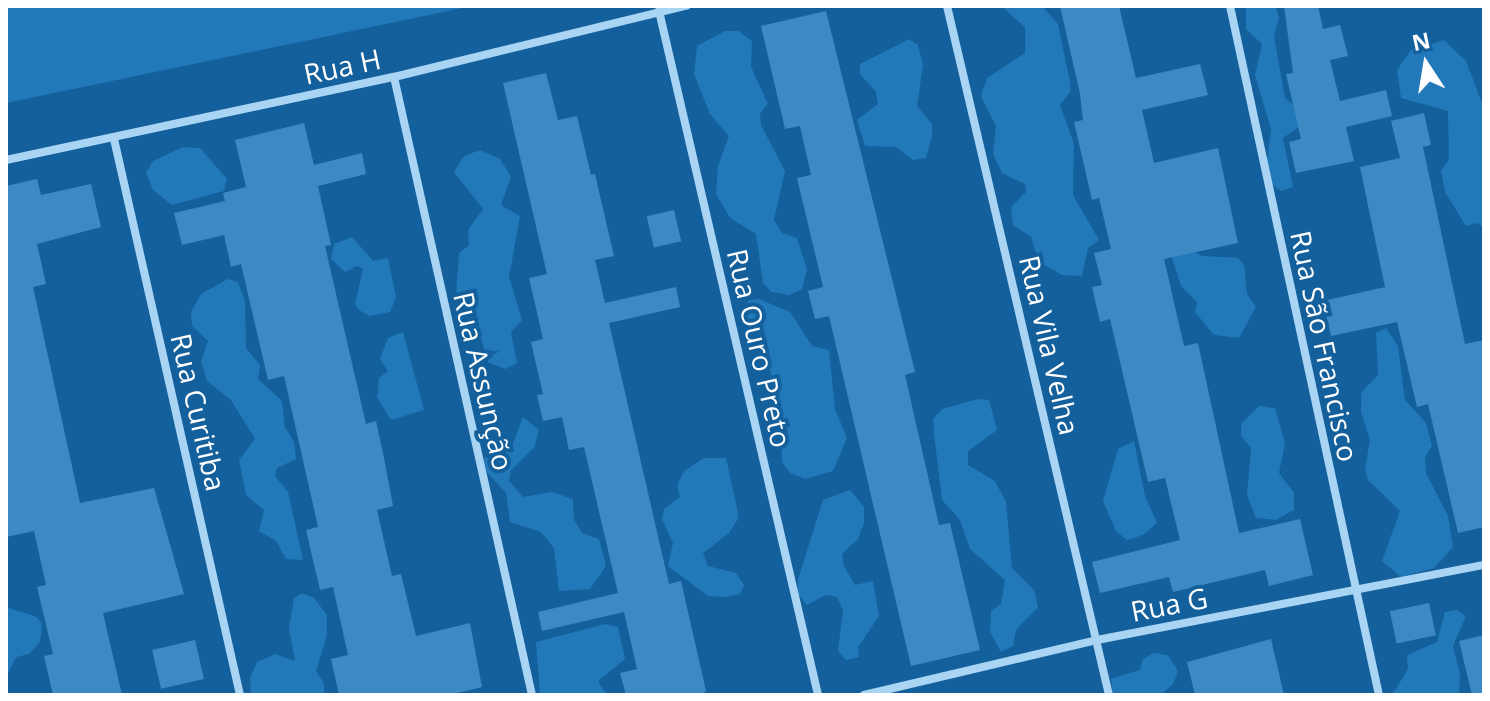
<!DOCTYPE html>
<meta charset="utf-8">
<style>
body{margin:0}
#map{position:relative;width:1490px;height:701px;overflow:hidden;background:#13609c;font-family:"Open Sans",sans-serif}
div>[style]{position:absolute}
.green>*{inset:0;background:#2279b9}
.building>*{inset:0;background:#3d89c3;transform-origin:0 0}
.minor>*{height:8px;margin:-4px;padding:0 4px;transform-origin:4px;border-radius:4px;background:#a9d4f3}
span{translate:-50% -50%;white-space:nowrap;text-align:center;line-height:1.15;-webkit-text-stroke:8px #13609c;paint-order:stroke}
.street-label{font-size:28px;color:#fff}
.frame{position:absolute;inset:0;border:8px solid #fff;pointer-events:none}
.north{position:absolute;left:1386px;top:24px;width:80px;height:80px;-webkit-text-stroke:6px #13609c;paint-order:stroke;rotate:348deg;font-size:22px;font-weight:700;line-height:32px;text-align:center;color:#fff}
.north::after{content:'';display:block;margin:auto;width:28px;height:36px;background:#fff;clip-path:polygon(50% 0,100% 100%,50% 72%,0 100%)}
</style>
<div id="map">
<div class="green">
<i style="clip-path:polygon(6px 6px,472px 6px,6px 103px)"></i>
<i style="clip-path:polygon(1001px 6px,1042px 6px,1058px 24px,1070px 82px,1071px 91px,1060px 105px,1074px 144px,1073px 195px,1099px 240px,1088px 248px,1082px 276px,1062px 275px,1039px 262px,1031px 237px,1013px 225px,1011px 207px,1026px 192px,1025px 184px,1002px 173px,993px 154px,996px 126px,981px 96px,987px 78px,1025px 53px,1025px 27px)"></i>
<i style="clip-path:polygon(1246px 6px,1276px 7px,1279px 18px,1274px 36px,1285px 98px,1304px 113px,1303px 124px,1283px 138px,1293px 187px,1281px 191px,1269px 182px,1266px 168px,1271px 129px,1255px 75px,1262px 44px,1246px 29px)"></i>
<i style="clip-path:polygon(725px 31px,738px 31px,752px 41px,751px 67px,768px 104px,760px 113px,761px 125px,785px 171px,774px 220px,782px 233px,797px 238px,807px 269px,802px 289px,789px 295px,771px 292px,763px 283px,756px 234px,730px 218px,716px 194px,718px 166px,729px 136px,710px 114px,694px 74px,697px 46px)"></i>
<i style="clip-path:polygon(909px 39px,918px 45px,923px 65px,917px 106px,932px 124px,932px 136px,926px 158px,913px 160px,896px 147px,865px 146px,857px 120px,878px 104px,876px 92px,860px 74px,860px 64px)"></i>
<i style="clip-path:polygon(1444px 40px,1466px 61px,1484px 108px,1484px 228px,1478px 223px,1466px 226px,1445px 192px,1441px 171px,1449px 159px,1448px 111px,1401px 98px,1397px 70px,1411px 50px)"></i>
<i style="clip-path:polygon(183px 147px,200px 148px,227px 179px,224px 191px,172px 205px,153px 190px,146px 173px,153px 161px)"></i>
<i style="clip-path:polygon(480px 150px,500px 159px,511px 177px,501px 205px,520px 216px,509px 277px,522px 320px,511px 332px,517px 363px,505px 369px,488px 362px,480px 335px,455px 311px,459px 253px,469px 245px,468px 230px,483px 209px,454px 172px,464px 156px)"></i>
<i style="clip-path:polygon(352px 237px,373px 261px,388px 258px,396px 297px,390px 312px,369px 316px,359px 310px,355px 304px,363px 269px,357px 266px,345px 272px,331px 259px,334px 244px)"></i>
<i style="clip-path:polygon(1189px 249px,1202px 256px,1238px 258px,1244px 265px,1247px 294px,1256px 307px,1239px 338px,1214px 335px,1195px 312px,1197px 302px,1181px 286px,1171px 255px)"></i>
<i style="clip-path:polygon(228px 279px,238px 282px,245px 301px,246px 348px,260px 365px,258px 379px,282px 401px,285px 427px,294px 442px,296px 459px,277px 468px,275px 476px,288px 492px,303px 560px,286px 559px,276px 541px,259px 531px,264px 510px,246px 495px,239px 460px,255px 439px,231px 400px,207px 381px,201px 361px,208px 341px,192px 326px,191px 312px,201px 294px)"></i>
<i style="clip-path:polygon(759px 299px,790px 312px,812px 346px,829px 350px,835px 409px,847px 438px,833px 471px,805px 479px,790px 473px,782px 462px,781px 420px,768px 360px,743px 315px,749px 300px)"></i>
<i style="clip-path:polygon(1386px 328px,1398px 346px,1405px 400px,1426px 423px,1432px 446px,1425px 457px,1426px 473px,1448px 516px,1453px 547px,1434px 568px,1401px 577px,1382px 561px,1400px 511px,1368px 480px,1365px 469px,1370px 440px,1361px 412px,1361px 393px,1378px 375px,1376px 333px)"></i>
<i style="clip-path:polygon(403px 332px,424px 410px,391px 420px,377px 397px,379px 378px,388px 371px,380px 359px,388px 338px)"></i>
<i style="clip-path:polygon(978px 399px,989px 400px,997px 430px,968px 451px,968px 465px,995px 481px,1006px 502px,1012px 568px,1034px 590px,1038px 607px,1016px 630px,1013px 646px,1001px 652px,990px 632px,991px 611px,1001px 604px,1005px 580px,970px 549px,960px 520px,942px 500px,934px 434px,933px 419px,942px 409px)"></i>
<i style="clip-path:polygon(1259px 406px,1275px 408px,1285px 443px,1279px 473px,1294px 493px,1294px 510px,1276px 520px,1256px 518px,1247px 495px,1251px 448px,1241px 436px,1241px 424px)"></i>
<i style="clip-path:polygon(523px 417px,539px 430px,534px 448px,511px 470px,509px 481px,523px 497px,552px 492px,573px 499px,574px 520px,582px 533px,599px 539px,606px 566px,590px 589px,559px 591px,554px 548px,541px 532px,510px 522px,506px 493px,486px 471px,484px 459px,491px 447px,512px 446px)"></i>
<i style="clip-path:polygon(1134px 441px,1145px 496px,1157px 523px,1143px 535px,1127px 540px,1116px 531px,1103px 501px,1118px 449px)"></i>
<i style="clip-path:polygon(704px 458px,726px 458px,737px 508px,738px 519px,729px 533px,703px 553px,708px 566px,736px 573px,744px 585px,740px 594px,726px 597px,708px 596px,668px 566px,673px 543px,662px 519px,664px 509px,680px 497px,677px 486px,684px 471px)"></i>
<i style="clip-path:polygon(850px 490px,864px 507px,864px 523px,858px 539px,842px 554px,844px 566px,855px 585px,873px 581px,879px 616px,858px 647px,859px 657px,846px 660px,838px 651px,843px 610px,837px 597px,826px 595px,807px 605px,798px 594px,798px 579px,823px 500px)"></i>
<i style="clip-path:polygon(302px 593px,314px 598px,327px 615px,327px 635px,316px 671px,324px 683px,324px 695px,251px 695px,250px 678px,257px 662px,275px 654px,295px 661px,289px 628px,294px 598px)"></i>
<i style="clip-path:polygon(6px 607px,37px 617px,42px 624px,40px 642px,29px 654px,16px 657px,6px 677px)"></i>
<i style="clip-path:polygon(1457px 610px,1466px 616px,1453px 646px,1460px 674px,1459px 695px,1392px 695px,1408px 669px,1407px 655px,1437px 642px,1445px 612px)"></i>
<i style="clip-path:polygon(605px 624px,618px 627px,625px 659px,598px 681px,607px 695px,540px 695px,536px 642px)"></i>
<i style="clip-path:polygon(1154px 653px,1168px 655px,1178px 671px,1173px 684px,1160px 695px,1113px 695px,1111px 679px,1140px 670px,1143px 659px)"></i>
</div>
<div class="building">
<i style="clip-path:polygon(1060px 6px,1119px 6px,1136px 78px,1200px 64px,1208px 95px,1142px 110px,1154px 163px,1218px 148px,1238px 243px,1164px 259px,1184px 346px,1198px 343px,1239px 533px,1300px 519px,1313px 575px,1269px 586px,1265px 570px,1173px 592px,1169px 577px,1100px 593px,1092px 562px,1180px 540px,1165px 478px,1148px 482px,1110px 319px,1100px 322px,1092px 287px,1102px 285px,1094px 253px,1111px 249px,1099px 198px,1092px 200px,1074px 122px,1083px 120px,1080px 94px)"></i>
<i style="clip-path:polygon(1284px 6px,1318px 6px,1323px 29px,1340px 25px,1348px 56px,1330px 60px,1340px 101px,1386px 90px,1392px 116px,1346px 127px,1354px 161px,1296px 173px,1289px 142px,1301px 139px,1286px 74px,1293px 73px)"></i>
<i style="clip-path:polygon(826px 11px,915px 372px,905px 375px,939px 525px,950px 523px,980px 650px,911px 666px,829px 316px,815px 319px,808px 291px,823px 287px,797px 178px,811px 175px,800px 126px,785px 129px,761px 26px)"></i>
<i style="clip-path:polygon(546px 73px,558px 120px,577px 116px,591px 175px,595px 174px,614px 256px,595px 260px,605px 303px,676px 287px,680px 307px,609px 323px,669px 584px,681px 581px,706px 691px,702px 695px,626px 695px,620px 673px,637px 669px,624px 612px,542px 631px,538px 612px,618px 593px,584px 447px,569px 450px,562px 417px,543px 421px,537px 395px,543px 394px,531px 342px,543px 339px,529px 278px,547px 274px,503px 83px)"></i>
<i style="clip-path:polygon(1424px 113px,1431px 145px,1423px 147px,1465px 344px,1484px 340px,1484px 527px,1458px 533px,1428px 404px,1417px 407px,1397px 322px,1331px 336px,1323px 301px,1385px 287px,1360px 167px,1400px 158px,1391px 121px)"></i>
<i style="clip-path:polygon(304px 123px,314px 165px,362px 153px,366px 174px,318px 186px,331px 245px,325px 246px,366px 424px,376px 421px,383px 453px,393px 506px,377px 510px,392px 576px,401px 574px,416px 636px,470px 623px,482px 687px,449px 695px,339px 695px,331px 659px,348px 655px,333px 587px,320px 590px,306px 530px,318px 527px,284px 376px,268px 380px,241px 264px,231px 267px,224px 235px,182px 245px,174px 213px,225px 201px,223px 193px,246px 187px,235px 140px)"></i>
<i style="clip-path:polygon(37px 179px,41px 195px,91px 184px,101px 227px,37px 244px,46px 284px,33px 287px,80px 503px,154px 488px,184px 594px,103px 613px,122px 695px,53px 695px,44px 656px,53px 654px,37px 587px,46px 585px,34px 531px,6px 537px,6px 186px)"></i>
<i style="left:674px;top:210px;width:32px;height:28px;rotate:77deg"></i>
<i style="left:1429px;top:603px;width:33px;height:40px;rotate:78deg"></i>
<i style="clip-path:polygon(1484px 635px,1484px 695px,1472px 695px,1459px 641px)"></i>
<i style="clip-path:polygon(1271px 639px,1284px 695px,1195px 695px,1187px 662px)"></i>
<i style="left:195px;top:640px;width:40px;height:44px;rotate:77deg"></i>
</div>
<div class="minor">
<i style="left:947px;top:6px;width:708px;rotate:76.77deg"></i>
<i style="left:1230px;top:6px;width:705px;rotate:77.8deg"></i>
<i style="left:659px;top:11px;width:702px;rotate:76.91deg"></i>
<i style="left:394px;top:77px;width:633px;rotate:77.41deg"></i>
<i style="left:114px;top:139px;width:570px;rotate:77.23deg"></i>
<i style="left:6px;top:160px;width:397px;rotate:-12.1deg"></i>
<i style="left:394px;top:77px;width:301px;rotate:-13.7deg"></i>
<i style="left:864px;top:695px;width:239px;rotate:-13.3deg"></i>
<i style="left:1097px;top:640px;width:394px;rotate:-11deg"></i>
</div>
<div class="street-label">
<span style="left:342px;top:66px;rotate:-12deg">Rua H</span>
<span style="left:1050px;top:345px;rotate:77deg">Rua Vila Velha</span>
<span style="left:1325px;top:346px;rotate:78deg">Rua São Francisco</span>
<span style="left:760px;top:348px;rotate:77deg">Rua Ouro Preto</span>
<span style="left:484px;top:381px;rotate:77deg">Rua Assunção</span>
<span style="left:199px;top:412px;rotate:77deg">Rua Curitiba</span>
<span style="left:1169px;top:604px;rotate:-11deg">Rua G</span>
</div>
<div class="frame"></div>
<div class="north">N</div>
</div>
